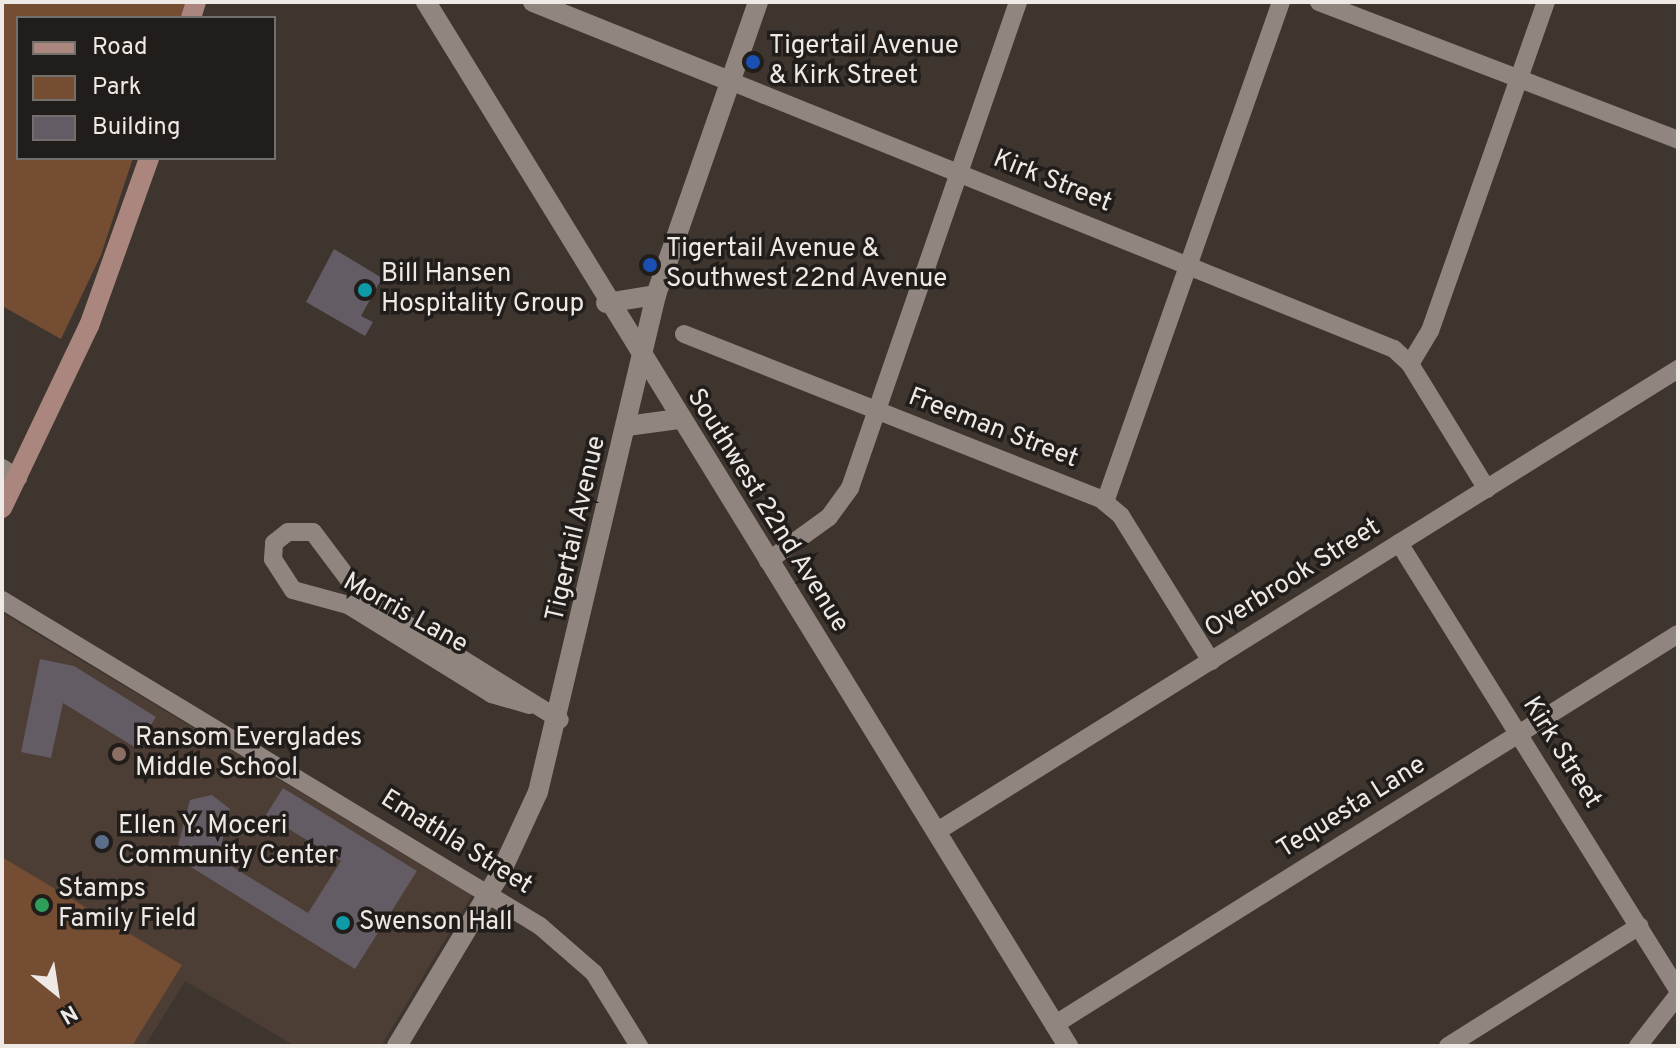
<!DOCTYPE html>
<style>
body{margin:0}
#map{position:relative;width:1680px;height:1048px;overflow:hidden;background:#3e352f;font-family:Overpass,sans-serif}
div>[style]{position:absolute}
.built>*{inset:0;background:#4c3e35}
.green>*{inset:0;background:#754d33}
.building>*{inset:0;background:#645c64}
.minor>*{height:18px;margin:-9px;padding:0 9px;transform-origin:9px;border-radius:9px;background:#90857f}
.tertiary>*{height:20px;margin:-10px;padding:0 10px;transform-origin:10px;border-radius:10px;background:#90857f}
.secondary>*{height:20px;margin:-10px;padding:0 10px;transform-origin:10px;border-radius:10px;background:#aa867e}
.dots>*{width:22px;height:22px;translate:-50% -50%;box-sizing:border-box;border:4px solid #211d1b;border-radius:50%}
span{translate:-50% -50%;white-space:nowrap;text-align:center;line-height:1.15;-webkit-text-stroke:7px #211d1b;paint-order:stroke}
.poi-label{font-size:26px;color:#efe9e6}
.left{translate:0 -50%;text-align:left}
.street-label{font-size:26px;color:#efe9e6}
.frame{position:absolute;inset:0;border:4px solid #efe9e6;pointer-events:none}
.legend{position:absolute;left:16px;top:16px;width:260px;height:144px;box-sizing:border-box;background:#211d1b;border:2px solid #736f6c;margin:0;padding:10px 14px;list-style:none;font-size:24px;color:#efe9e6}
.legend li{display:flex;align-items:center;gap:16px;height:40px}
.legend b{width:40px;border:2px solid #736f6c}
.north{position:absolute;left:16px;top:952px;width:80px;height:80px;-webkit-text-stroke:6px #211d1b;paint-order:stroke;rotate:150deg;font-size:22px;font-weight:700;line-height:32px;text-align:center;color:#efe9e6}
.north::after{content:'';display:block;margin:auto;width:28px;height:36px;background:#efe9e6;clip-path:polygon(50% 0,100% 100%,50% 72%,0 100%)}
</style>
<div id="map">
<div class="built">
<i style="clip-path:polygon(2px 613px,472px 895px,381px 1046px,295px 1046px,185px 981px,145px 1046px,2px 1046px)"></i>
</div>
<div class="green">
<i style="clip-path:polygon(2px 2px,187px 2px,181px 18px,18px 18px,18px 158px,133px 158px,101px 255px,61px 339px,2px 306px)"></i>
<i style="clip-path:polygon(2px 857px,182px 965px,132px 1046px,2px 1044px)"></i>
</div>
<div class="building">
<i style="clip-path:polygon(334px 249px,382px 278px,361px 316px,373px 322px,365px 336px,306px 302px)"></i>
<i style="clip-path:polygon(40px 659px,74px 666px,156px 717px,136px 748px,63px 703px,51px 758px,21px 752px)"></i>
<i style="clip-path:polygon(283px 788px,417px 871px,355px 969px,175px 857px,190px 800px,212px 795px,230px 809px,218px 858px,308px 913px,341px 861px,266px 815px)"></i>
</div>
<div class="minor">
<i style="left:1319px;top:2px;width:385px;rotate:21deg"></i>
<i style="left:730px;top:81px;width:716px;rotate:21.98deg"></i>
<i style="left:1394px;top:349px;width:22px;rotate:43deg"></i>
<i style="left:1410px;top:364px;width:147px;rotate:58.4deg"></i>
<i style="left:684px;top:334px;width:448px;rotate:21.6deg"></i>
<i style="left:1101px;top:499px;width:26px;rotate:40deg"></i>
<i style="left:1121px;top:516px;width:171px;rotate:58.2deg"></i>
<i style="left:1410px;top:364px;width:39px;rotate:-59deg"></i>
<i style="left:1430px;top:331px;width:349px;rotate:-70.6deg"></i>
<i style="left:2px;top:468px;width:19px;rotate:32deg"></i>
<i style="left:1105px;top:502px;width:530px;rotate:-70.61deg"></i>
<i style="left:1399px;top:543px;width:527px;rotate:58.03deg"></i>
<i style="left:768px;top:561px;width:75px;rotate:-35.8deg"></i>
<i style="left:829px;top:517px;width:36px;rotate:-54deg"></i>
<i style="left:850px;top:488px;width:514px;rotate:-70.93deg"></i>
<i style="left:2px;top:600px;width:629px;rotate:31.21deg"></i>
<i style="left:540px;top:926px;width:72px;rotate:41deg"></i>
<i style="left:594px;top:973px;width:86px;rotate:58.3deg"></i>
<i style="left:530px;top:705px;width:40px;rotate:-164deg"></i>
<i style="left:492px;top:694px;width:169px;rotate:-148.3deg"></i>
<i style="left:348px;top:605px;width:57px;rotate:-164.7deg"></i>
<i style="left:293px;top:590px;width:37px;rotate:-123deg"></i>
<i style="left:273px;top:559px;width:16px;rotate:-86deg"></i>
<i style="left:274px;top:543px;width:18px;rotate:-38deg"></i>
<i style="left:288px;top:532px;width:25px"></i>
<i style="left:313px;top:532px;width:80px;rotate:53.1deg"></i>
<i style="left:361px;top:596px;width:234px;rotate:31.9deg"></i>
<i style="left:936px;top:832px;width:875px;rotate:-31.96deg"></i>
<i style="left:1054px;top:1025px;width:736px;rotate:-32.07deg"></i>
<i style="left:1448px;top:1046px;width:226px;rotate:-32.1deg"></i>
<i style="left:1638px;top:1046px;width:65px;rotate:-51.9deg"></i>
</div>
<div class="tertiary">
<i style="left:426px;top:2px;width:1226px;rotate:58.41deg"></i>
<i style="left:533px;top:2px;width:212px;rotate:21.9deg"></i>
<i style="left:606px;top:303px;width:51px;rotate:-9.1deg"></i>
<i style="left:627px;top:426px;width:52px;rotate:-7.7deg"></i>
<i style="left:397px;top:1046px;width:203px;rotate:-59.1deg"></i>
<i style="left:501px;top:872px;width:88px;rotate:-65.2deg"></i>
<i style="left:538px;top:792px;width:511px;rotate:-76.64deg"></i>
<i style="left:656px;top:295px;width:310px;rotate:-70.8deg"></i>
</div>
<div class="secondary">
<i style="left:191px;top:18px;width:17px;rotate:-73deg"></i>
<i style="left:2px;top:508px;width:202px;rotate:-64.5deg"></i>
<i style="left:89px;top:326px;width:178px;rotate:-70.3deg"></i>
</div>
<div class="dots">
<i style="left:753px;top:62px;background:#1a4fb4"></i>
<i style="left:650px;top:265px;background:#1a4fb4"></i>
<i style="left:365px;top:290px;background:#0f9aa8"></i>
<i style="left:119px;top:754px;background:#8d6e63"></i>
<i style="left:102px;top:842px;background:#5c6f8a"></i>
<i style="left:42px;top:905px;background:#2e9e5b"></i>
<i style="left:343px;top:923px;background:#0f9aa8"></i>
</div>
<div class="poi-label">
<span class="left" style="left:769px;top:62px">Tigertail Avenue<br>&amp; Kirk Street</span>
<span class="left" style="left:666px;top:265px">Tigertail Avenue &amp;<br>Southwest 22nd Avenue</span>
<span class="left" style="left:381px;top:290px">Bill Hansen<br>Hospitality Group</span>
<span class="left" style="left:135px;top:754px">Ransom Everglades<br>Middle School</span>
<span class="left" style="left:118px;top:842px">Ellen Y. Moceri<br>Community Center</span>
<span class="left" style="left:58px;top:905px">Stamps<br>Family Field</span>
<span class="left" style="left:359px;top:923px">Swenson Hall</span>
</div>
<div class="street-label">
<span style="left:1052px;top:182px;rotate:22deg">Kirk Street</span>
<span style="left:993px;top:429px;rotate:21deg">Freeman Street</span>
<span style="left:767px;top:511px;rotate:58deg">Southwest 22nd Avenue</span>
<span style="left:577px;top:529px;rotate:-77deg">Tigertail Avenue</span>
<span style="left:1293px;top:579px;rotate:-32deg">Overbrook Street</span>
<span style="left:405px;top:614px;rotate:29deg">Morris Lane</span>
<span style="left:1561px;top:753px;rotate:58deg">Kirk Street</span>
<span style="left:1352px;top:808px;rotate:-32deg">Tequesta Lane</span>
<span style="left:456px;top:843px;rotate:32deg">Emathla Street</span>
</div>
<div class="frame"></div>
<ul class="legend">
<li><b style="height:10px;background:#aa867e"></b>Road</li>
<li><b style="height:22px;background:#754d33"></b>Park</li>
<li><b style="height:22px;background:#645c64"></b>Building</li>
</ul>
<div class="north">N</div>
</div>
